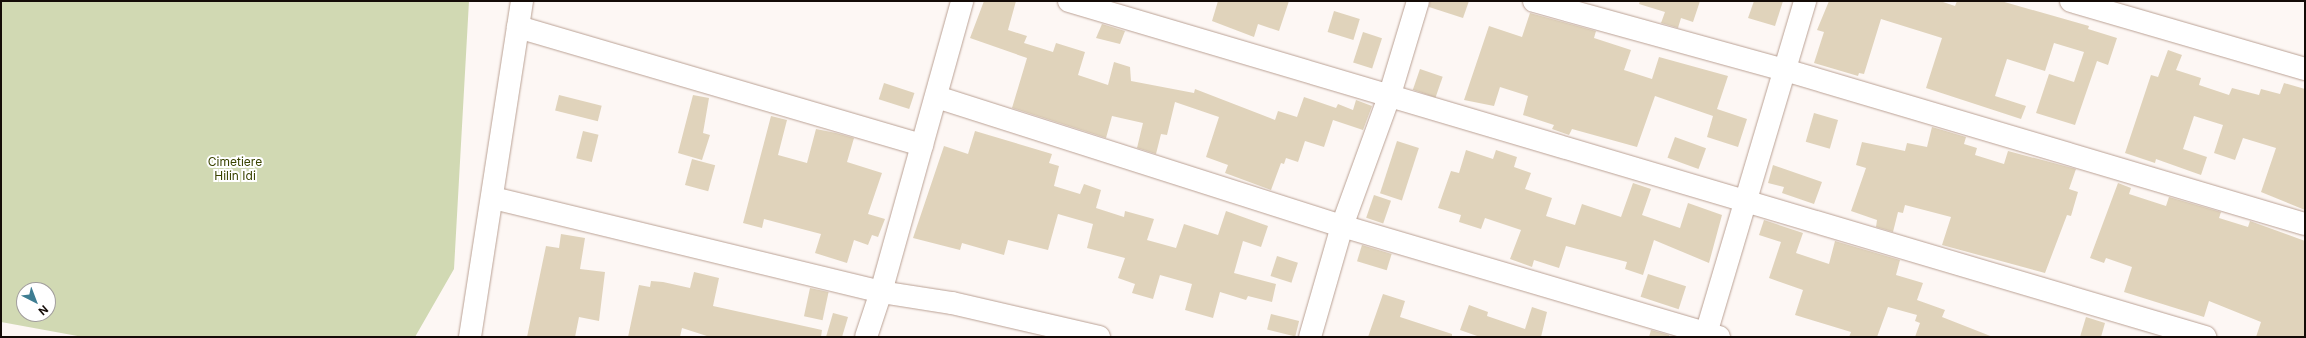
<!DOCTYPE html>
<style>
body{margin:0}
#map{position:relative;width:2306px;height:338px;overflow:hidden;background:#fdf7f4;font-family:Inter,sans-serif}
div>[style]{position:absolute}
.green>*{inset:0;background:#d1d9b3}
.building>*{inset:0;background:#e0d3bb;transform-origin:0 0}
.roads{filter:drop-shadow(0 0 1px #baa194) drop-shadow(0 0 1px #baa194)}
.minor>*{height:22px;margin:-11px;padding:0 11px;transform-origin:11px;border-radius:11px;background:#fff}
span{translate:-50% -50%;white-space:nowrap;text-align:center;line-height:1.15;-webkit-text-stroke:4px #fff;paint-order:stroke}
.park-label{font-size:12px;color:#3a4300}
.frame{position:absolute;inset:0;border:2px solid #140b07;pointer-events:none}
.north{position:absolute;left:16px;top:282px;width:40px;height:40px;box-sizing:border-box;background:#fff;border:1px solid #a19d9c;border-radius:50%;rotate:138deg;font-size:11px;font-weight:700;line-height:16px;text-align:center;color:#140b07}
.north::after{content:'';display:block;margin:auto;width:14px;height:18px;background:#3e7d92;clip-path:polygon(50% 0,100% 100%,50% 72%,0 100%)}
</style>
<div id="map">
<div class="green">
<i style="clip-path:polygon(evenodd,1px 1px,469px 1px,454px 269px,415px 337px,83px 337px,1px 322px,1px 1px,24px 290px,48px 290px,48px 314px,24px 314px,24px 290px)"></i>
</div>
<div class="building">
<i style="clip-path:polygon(984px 1px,1016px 1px,1008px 30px,1027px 36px,1024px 43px,1053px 52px,1056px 43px,1085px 52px,1078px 75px,1108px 85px,1114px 62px,1130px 67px,1131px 81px,1194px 93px,1195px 89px,1275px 120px,1278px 111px,1297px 117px,1304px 97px,1336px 108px,1338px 104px,1353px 110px,1356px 100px,1372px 106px,1363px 130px,1333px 120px,1324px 147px,1305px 141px,1298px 162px,1286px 158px,1284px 164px,1281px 163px,1271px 190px,1225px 173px,1228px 165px,1206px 157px,1219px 117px,1175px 102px,1167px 135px,1161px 134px,1156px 154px,1137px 148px,1143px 123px,1112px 116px,1106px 138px,1012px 108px,1027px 58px,970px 38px)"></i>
<i style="clip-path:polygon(1218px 1px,1289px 1px,1279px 31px,1258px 24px,1254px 37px,1212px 21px)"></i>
<i style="clip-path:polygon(1430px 1px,1469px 1px,1463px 18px,1429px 7px)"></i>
<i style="clip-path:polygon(1640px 1px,1700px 1px,1693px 22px,1681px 18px,1678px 28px,1661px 23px,1665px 12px,1639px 4px)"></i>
<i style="clip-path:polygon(1754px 1px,1783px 1px,1775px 26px,1748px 18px)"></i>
<i style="clip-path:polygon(1829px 1px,1940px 1px,1955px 6px,1957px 1px,2001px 1px,2089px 26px,2088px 29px,2117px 38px,2108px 65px,2097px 61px,2075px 125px,2036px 113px,2049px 74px,2074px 82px,2084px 52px,2054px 43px,2045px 71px,2007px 59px,1995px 96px,2026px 106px,2021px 119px,1926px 88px,1942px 38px,1881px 19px,1864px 74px,1859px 73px,1858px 76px,1814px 63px,1824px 32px,1817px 30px)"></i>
<i style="left:1334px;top:11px;width:27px;height:22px;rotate:17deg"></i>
<i style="clip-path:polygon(1530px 13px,1596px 31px,1594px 38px,1631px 50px,1624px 70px,1652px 79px,1659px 57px,1728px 76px,1717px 109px,1747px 119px,1738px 147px,1707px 137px,1713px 116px,1655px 96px,1637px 147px,1572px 129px,1569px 135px,1552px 129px,1554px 125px,1523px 115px,1528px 96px,1500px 87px,1494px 106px,1464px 100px,1489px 26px,1522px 37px)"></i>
<i style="clip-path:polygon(1102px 24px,1125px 31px,1120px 44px,1096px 38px)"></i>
<i style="left:1363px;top:32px;width:20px;height:32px;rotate:18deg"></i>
<i style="clip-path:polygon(2168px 50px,2182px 55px,2176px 70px,2201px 78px,2199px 85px,2229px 95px,2232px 88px,2259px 95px,2261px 89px,2280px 94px,2284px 83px,2305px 89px,2305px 210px,2261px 192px,2276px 148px,2243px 138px,2235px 160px,2214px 153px,2223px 125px,2194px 116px,2183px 149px,2207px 157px,2201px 175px,2156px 159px,2155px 163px,2125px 153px,2151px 75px,2158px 77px)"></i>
<i style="left:1420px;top:69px;width:24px;height:22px;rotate:19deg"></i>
<i style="left:884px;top:83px;width:32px;height:17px;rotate:18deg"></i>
<i style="left:559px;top:95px;width:44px;height:16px;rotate:14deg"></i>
<i style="clip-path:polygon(693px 95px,709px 98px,703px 133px,710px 135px,702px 160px,678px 153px)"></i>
<i style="left:1814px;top:113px;width:25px;height:30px;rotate:16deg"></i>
<i style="clip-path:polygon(771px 116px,787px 120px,778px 155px,807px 163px,816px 129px,836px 133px,854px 138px,847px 162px,882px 173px,868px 214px,885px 219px,878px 237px,872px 235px,868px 245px,854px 240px,847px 263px,815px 253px,821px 234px,764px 219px,762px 228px,743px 223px)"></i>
<i style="clip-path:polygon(1932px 127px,1966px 137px,1964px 144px,1977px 148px,1975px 155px,2004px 164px,2008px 151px,2076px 169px,2069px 189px,2078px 192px,2071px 216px,2067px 215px,2045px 273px,1942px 245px,1951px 217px,1905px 205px,1903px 213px,1898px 212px,1893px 232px,1876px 227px,1877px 220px,1851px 211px,1866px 168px,1856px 165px,1862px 142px,1905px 151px,1907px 143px,1927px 147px)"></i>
<i style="left:583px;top:131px;width:16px;height:28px;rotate:14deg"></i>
<i style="clip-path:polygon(975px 131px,1052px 154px,1049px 163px,1059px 166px,1054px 186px,1080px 194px,1084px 184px,1101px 190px,1096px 208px,1124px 217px,1125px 211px,1154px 219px,1147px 240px,1176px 248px,1184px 224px,1218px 235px,1226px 211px,1268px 226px,1261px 247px,1243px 241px,1234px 273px,1276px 284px,1272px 302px,1248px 296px,1246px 300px,1220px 292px,1213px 318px,1185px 310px,1192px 284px,1160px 275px,1153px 299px,1132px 293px,1135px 284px,1118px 278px,1125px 258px,1087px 248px,1093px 224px,1058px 214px,1048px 250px,1008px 240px,1004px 255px,962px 243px,960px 250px,913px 238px,944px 146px,968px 154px)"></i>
<i style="left:1675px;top:137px;width:33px;height:22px;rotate:20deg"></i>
<i style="left:1397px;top:141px;width:23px;height:55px;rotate:18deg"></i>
<i style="clip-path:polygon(1466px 150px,1493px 159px,1496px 150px,1517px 157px,1514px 167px,1531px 173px,1525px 189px,1552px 198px,1546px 216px,1575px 225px,1582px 204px,1621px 217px,1633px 183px,1651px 189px,1642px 215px,1680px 228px,1688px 203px,1722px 215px,1709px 263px,1654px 240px,1643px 275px,1625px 269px,1627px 262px,1566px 246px,1559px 268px,1534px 260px,1532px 267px,1510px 259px,1521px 230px,1485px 218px,1481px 229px,1459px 222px,1461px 215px,1438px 208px,1451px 171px,1459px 173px)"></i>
<i style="left:692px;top:159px;width:24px;height:27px;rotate:15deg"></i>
<i style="clip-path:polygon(1773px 165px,1822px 182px,1814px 204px,1782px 193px,1784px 187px,1768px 183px)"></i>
<i style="clip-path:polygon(2118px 183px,2131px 188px,2129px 194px,2166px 206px,2169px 197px,2221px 212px,2219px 218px,2248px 227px,2250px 221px,2305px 241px,2305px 337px,2256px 337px,2261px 322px,2209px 301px,2204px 317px,2124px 292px,2132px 267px,2106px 258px,2104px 263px,2090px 258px)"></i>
<i style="left:1374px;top:195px;width:18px;height:24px;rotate:19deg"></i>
<i style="clip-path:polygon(1764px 220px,1803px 233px,1796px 253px,1829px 264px,1835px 241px,1900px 260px,1896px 275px,1923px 283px,1917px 300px,1945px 310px,1942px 317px,1993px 337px,1915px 337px,1920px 323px,1915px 321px,1917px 315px,1888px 307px,1877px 337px,1849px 337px,1851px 332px,1795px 315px,1803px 290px,1769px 278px,1781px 242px,1759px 235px)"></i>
<i style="clip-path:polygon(561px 234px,585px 238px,580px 269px,605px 272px,599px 321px,579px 317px,575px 337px,527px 337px,546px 246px,559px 248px)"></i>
<i style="left:1362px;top:245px;width:31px;height:17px;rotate:17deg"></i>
<i style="left:1277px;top:256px;width:22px;height:21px;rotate:18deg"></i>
<i style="clip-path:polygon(694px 272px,719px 278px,713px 306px,822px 330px,821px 337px,710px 337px,682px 328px,680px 337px,628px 337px,639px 285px,650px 287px,651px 281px,663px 282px,690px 288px)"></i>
<i style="left:1648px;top:274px;width:40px;height:24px;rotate:18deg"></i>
<i style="left:810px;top:288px;width:19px;height:29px;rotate:12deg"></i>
<i style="clip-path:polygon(1383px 294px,1405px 301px,1400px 317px,1452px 334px,1452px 337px,1368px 337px)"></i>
<i style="clip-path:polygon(1469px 305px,1488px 312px,1487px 316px,1525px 329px,1532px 307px,1547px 312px,1541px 337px,1480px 337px,1460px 330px)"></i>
<i style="clip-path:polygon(833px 313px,848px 317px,842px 337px,826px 337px)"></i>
<i style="left:1271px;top:314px;width:29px;height:16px;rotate:14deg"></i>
<i style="clip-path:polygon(2086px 317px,2105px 323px,2101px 337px,2080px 337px)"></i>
<i style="clip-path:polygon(1651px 330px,1669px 335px,1669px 337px,1649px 337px)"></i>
</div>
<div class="roads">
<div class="minor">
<i style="left:1069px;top:1px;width:1185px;rotate:16.48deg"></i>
<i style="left:1534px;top:1px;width:260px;rotate:15.4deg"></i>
<i style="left:1785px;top:70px;width:542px;rotate:16.5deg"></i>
<i style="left:2071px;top:1px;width:244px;rotate:16.2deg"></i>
<i style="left:518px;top:27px;width:421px;rotate:16.3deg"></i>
<i style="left:937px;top:97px;width:425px;rotate:17.7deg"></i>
<i style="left:1342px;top:226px;width:393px;rotate:16.4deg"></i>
<i style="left:493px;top:198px;width:399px;rotate:13.6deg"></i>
<i style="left:881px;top:292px;width:72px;rotate:8.8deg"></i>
<i style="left:952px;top:303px;width:151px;rotate:13deg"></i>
<i style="left:470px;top:337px;width:340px;rotate:-81.2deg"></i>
<i style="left:866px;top:337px;width:47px;rotate:-71.6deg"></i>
<i style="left:881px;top:292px;width:302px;rotate:-74.4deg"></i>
<i style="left:1310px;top:337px;width:116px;rotate:-73.9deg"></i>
<i style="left:1342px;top:226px;width:140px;rotate:-70deg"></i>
<i style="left:1390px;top:94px;width:97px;rotate:-73.2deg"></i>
<i style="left:1705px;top:337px;width:351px;rotate:-73.4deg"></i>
</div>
</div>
<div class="park-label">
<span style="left:235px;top:169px">Cimetiere<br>Hilin Idi</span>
</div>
<div class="frame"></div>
<div class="north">N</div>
</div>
